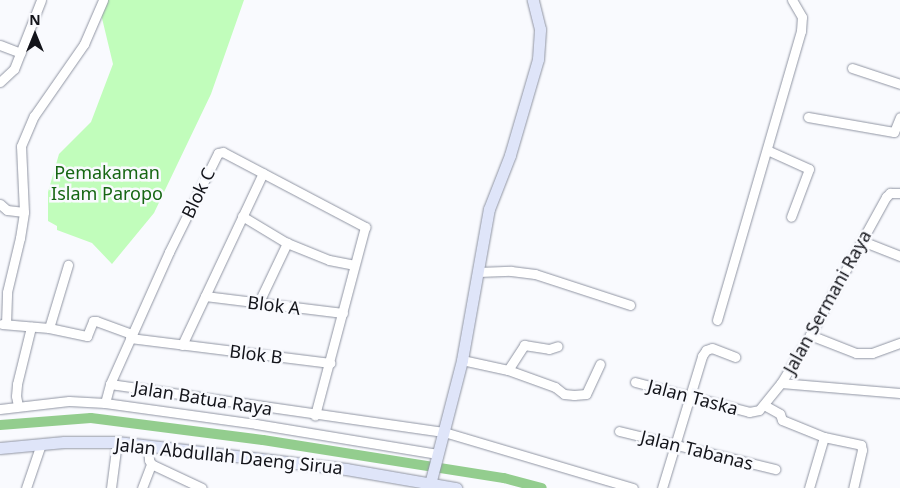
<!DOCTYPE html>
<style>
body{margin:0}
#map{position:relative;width:900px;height:488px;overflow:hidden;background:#f9fafe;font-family:"Noto Sans",sans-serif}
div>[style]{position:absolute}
.green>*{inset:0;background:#c1fdbb}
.canal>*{height:10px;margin:-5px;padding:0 5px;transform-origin:5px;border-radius:5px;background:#93cd8e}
.roads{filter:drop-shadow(0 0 1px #9095a3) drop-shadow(0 0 1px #9095a3)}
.street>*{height:9px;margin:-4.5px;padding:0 4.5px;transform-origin:4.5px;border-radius:4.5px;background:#fff}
.secondary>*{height:11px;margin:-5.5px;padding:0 5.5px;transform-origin:5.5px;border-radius:5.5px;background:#dfe5f9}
span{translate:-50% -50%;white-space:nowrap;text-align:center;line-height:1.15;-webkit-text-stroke:5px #f9fafe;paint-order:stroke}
.park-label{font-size:18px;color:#166613}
.street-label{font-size:18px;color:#13141a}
.north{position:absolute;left:10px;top:10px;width:50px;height:50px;-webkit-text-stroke:4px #f9fafe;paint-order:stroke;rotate:0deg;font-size:14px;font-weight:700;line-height:20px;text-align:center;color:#13141a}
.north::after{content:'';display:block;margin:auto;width:18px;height:22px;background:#13141a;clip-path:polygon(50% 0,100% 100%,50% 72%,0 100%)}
</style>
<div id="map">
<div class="green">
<i style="clip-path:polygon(106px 0,244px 0,211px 94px,154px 213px,112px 264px,92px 243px,57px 230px,57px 226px,48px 221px,48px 192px,59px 154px,91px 122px,113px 64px,101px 14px)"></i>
</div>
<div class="canal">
<i style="left:0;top:425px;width:91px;rotate:-4.4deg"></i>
<i style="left:91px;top:418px;width:173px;rotate:7.3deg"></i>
<i style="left:263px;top:440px;width:244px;rotate:9deg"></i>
<i style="left:504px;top:478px;width:39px;rotate:15deg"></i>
</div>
<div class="roads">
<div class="street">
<i style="left:0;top:45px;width:22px;rotate:21deg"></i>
<i style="left:852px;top:68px;width:51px;rotate:18.4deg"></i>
<i style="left:0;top:82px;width:19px;rotate:-43deg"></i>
<i style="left:14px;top:69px;width:74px;rotate:-68.6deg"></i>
<i style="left:808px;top:117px;width:87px;rotate:9.9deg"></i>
<i style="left:894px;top:132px;width:16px;rotate:-68deg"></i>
<i style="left:767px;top:150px;width:46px;rotate:24.3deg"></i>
<i style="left:809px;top:169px;width:51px;rotate:110.6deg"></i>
<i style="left:0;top:204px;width:9px;rotate:41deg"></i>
<i style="left:7px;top:210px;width:17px;rotate:7deg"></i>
<i style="left:242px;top:216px;width:52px;rotate:31deg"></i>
<i style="left:287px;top:243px;width:45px;rotate:22deg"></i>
<i style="left:329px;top:260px;width:25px;rotate:11deg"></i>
<i style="left:862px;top:241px;width:41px;rotate:21.5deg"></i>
<i style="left:478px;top:272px;width:33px;rotate:-2deg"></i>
<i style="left:511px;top:271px;width:24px;rotate:7deg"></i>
<i style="left:535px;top:274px;width:100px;rotate:18.1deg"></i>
<i style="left:205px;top:296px;width:139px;rotate:7deg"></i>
<i style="left:258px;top:304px;width:68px;rotate:-64.6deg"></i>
<i style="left:717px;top:320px;width:301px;rotate:-73.8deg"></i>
<i style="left:801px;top:31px;width:14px;rotate:-86deg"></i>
<i style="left:802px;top:17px;width:20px;rotate:-120deg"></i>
<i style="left:2px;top:324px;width:47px;rotate:4.9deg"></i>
<i style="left:49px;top:328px;width:39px;rotate:12deg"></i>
<i style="left:87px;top:336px;width:16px;rotate:-68deg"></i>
<i style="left:93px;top:321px;width:3px"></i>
<i style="left:96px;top:321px;width:37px;rotate:20deg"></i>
<i style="left:6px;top:324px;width:32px;rotate:-88deg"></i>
<i style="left:7px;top:292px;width:56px;rotate:-76.5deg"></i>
<i style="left:20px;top:238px;width:26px;rotate:-81deg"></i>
<i style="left:24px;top:212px;width:66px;rotate:-92.6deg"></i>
<i style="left:21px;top:146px;width:33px;rotate:-67deg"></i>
<i style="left:34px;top:116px;width:88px;rotate:-55.2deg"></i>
<i style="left:84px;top:44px;width:48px;rotate:-66.6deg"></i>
<i style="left:49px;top:328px;width:66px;rotate:-73.2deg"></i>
<i style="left:810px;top:335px;width:49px;rotate:21.4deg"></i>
<i style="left:856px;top:353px;width:16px"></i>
<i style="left:872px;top:353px;width:30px;rotate:-20deg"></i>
<i style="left:130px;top:338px;width:202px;rotate:7.1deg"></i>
<i style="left:182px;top:345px;width:190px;rotate:-64.8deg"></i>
<i style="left:462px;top:360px;width:47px;rotate:12.3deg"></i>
<i style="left:508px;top:370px;width:50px;rotate:19.9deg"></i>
<i style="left:555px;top:387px;width:11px;rotate:38deg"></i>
<i style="left:564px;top:394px;width:10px;rotate:6deg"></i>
<i style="left:574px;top:395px;width:12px;rotate:-5deg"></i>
<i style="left:586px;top:394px;width:33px;rotate:-65deg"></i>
<i style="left:508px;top:370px;width:30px;rotate:-57deg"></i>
<i style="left:524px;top:345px;width:25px;rotate:9deg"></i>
<i style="left:549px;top:349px;width:9px;rotate:-18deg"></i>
<i style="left:635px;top:382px;width:118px;rotate:14.7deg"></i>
<i style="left:749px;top:412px;width:10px;rotate:-11deg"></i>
<i style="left:759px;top:410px;width:35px;rotate:-51deg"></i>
<i style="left:781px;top:383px;width:56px;rotate:-58.9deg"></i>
<i style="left:810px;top:335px;width:158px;rotate:-61.2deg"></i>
<i style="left:886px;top:197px;width:6px;rotate:-45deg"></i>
<i style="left:890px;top:193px;width:10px"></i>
<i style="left:781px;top:383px;width:119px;rotate:4.8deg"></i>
<i style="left:110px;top:384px;width:145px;rotate:-65.9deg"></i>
<i style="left:169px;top:252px;width:110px;rotate:-63.7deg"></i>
<i style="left:218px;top:153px;width:5px;rotate:-11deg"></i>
<i style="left:223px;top:152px;width:161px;rotate:27.8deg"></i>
<i style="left:365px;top:227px;width:195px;rotate:104.9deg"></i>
<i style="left:105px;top:403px;width:20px;rotate:-75deg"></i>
<i style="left:110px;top:384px;width:337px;rotate:8.2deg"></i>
<i style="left:444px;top:432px;width:197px;rotate:16.5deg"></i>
<i style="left:764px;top:405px;width:18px;rotate:29deg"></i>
<i style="left:780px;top:414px;width:6px;rotate:72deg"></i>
<i style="left:782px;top:420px;width:45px;rotate:22deg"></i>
<i style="left:824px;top:437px;width:38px;rotate:12deg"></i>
<i style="left:861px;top:445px;width:5px;rotate:79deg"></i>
<i style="left:862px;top:450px;width:39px;rotate:103deg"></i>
<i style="left:18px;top:406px;width:10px;rotate:-101deg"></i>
<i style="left:16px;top:396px;width:12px;rotate:-85deg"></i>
<i style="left:17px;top:384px;width:59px;rotate:-76.2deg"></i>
<i style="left:0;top:409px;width:69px;rotate:-6.6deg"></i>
<i style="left:69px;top:401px;width:36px;rotate:3deg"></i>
<i style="left:105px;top:403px;width:152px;rotate:7.9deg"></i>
<i style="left:256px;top:424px;width:184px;rotate:9.4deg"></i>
<i style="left:619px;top:431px;width:161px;rotate:13.7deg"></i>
<i style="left:148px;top:445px;width:15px;rotate:86deg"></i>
<i style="left:149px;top:460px;width:4px;rotate:63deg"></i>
<i style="left:151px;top:464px;width:56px;rotate:25.2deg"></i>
<i style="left:26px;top:488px;width:46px;rotate:-71.2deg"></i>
<i style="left:111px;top:488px;width:46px;rotate:-82.6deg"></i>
<i style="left:142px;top:488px;width:26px;rotate:-69deg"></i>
<i style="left:662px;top:488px;width:138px;rotate:-73.1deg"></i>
<i style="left:702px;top:356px;width:7px;rotate:-56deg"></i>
<i style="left:706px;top:350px;width:6px;rotate:-18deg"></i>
<i style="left:712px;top:348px;width:25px;rotate:21deg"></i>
<i style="left:809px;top:488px;width:53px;rotate:-73.6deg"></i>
</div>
<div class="secondary">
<i style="left:0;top:448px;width:64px;rotate:-5.4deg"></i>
<i style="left:64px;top:442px;width:53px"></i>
<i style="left:117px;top:442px;width:231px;rotate:6.7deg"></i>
<i style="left:346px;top:469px;width:112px;rotate:9.8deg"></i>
<i style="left:429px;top:488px;width:132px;rotate:-75.5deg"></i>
<i style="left:462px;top:360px;width:153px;rotate:-79.9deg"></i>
<i style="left:489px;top:209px;width:58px;rotate:-68.7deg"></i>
<i style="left:510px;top:155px;width:100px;rotate:-73.7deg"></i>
<i style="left:538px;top:59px;width:30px;rotate:-86deg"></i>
<i style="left:540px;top:29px;width:30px;rotate:-104deg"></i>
</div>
</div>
<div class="park-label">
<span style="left:107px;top:183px">Pemakaman<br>Islam Paropo</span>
</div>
<div class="street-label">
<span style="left:198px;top:193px;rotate:-64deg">Blok C</span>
<span style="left:827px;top:302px;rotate:-61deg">Jalan Sermani Raya</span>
<span style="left:274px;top:305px;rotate:7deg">Blok A</span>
<span style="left:256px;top:354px;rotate:7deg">Blok B</span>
<span style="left:693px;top:397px;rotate:15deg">Jalan Taska</span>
<span style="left:203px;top:398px;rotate:9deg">Jalan Batua Raya</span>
<span style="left:697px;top:450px;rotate:14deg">Jalan Tabanas</span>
<span style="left:229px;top:456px;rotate:6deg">Jalan Abdullah Daeng Sirua</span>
</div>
<div class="north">N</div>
</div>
